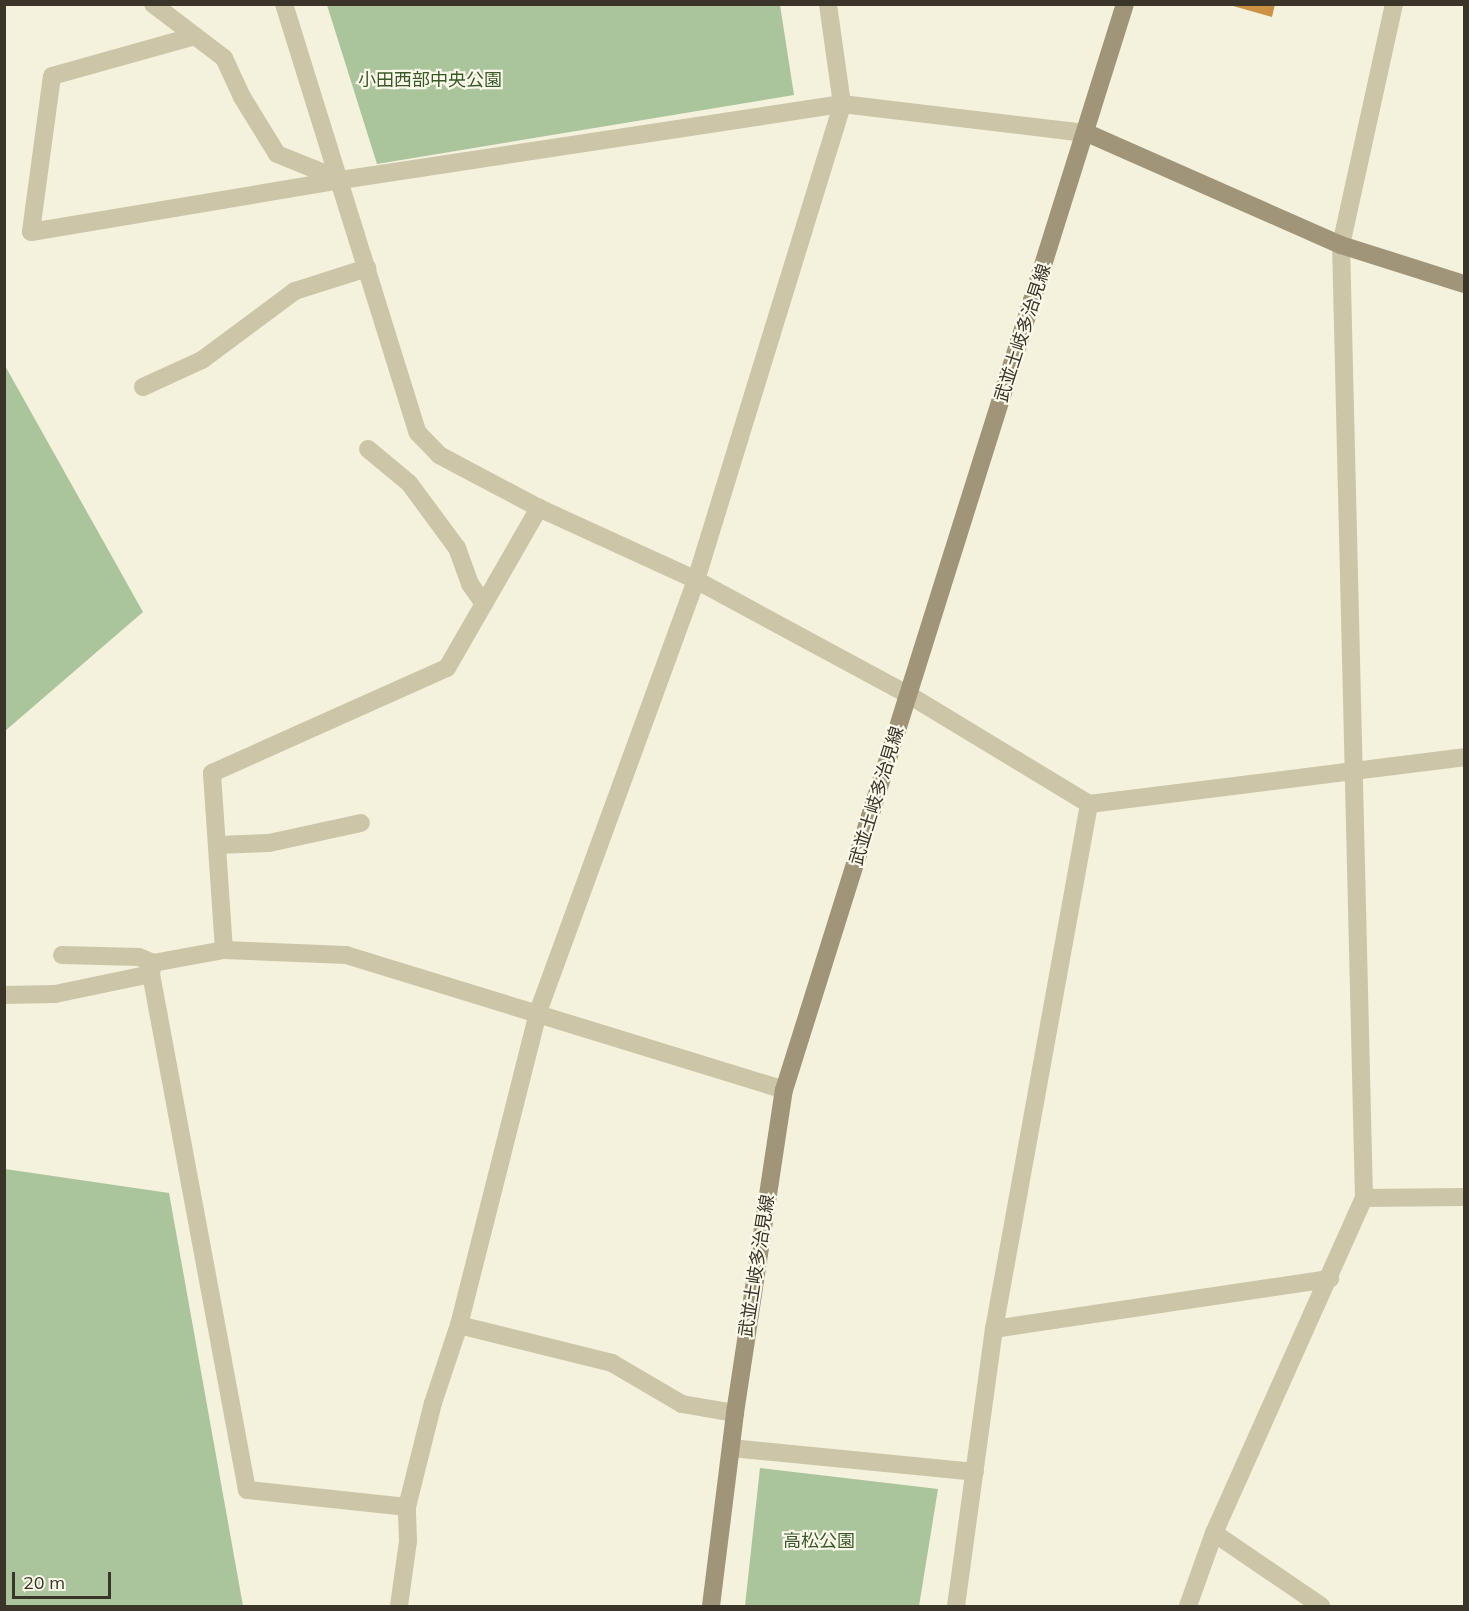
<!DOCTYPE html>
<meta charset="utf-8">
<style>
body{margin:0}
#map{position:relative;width:1469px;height:1611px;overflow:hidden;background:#f4f1dd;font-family:Mulish,"Noto Sans JP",sans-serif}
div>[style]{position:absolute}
.green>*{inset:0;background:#aac49c}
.building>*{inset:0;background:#cd9143}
.street>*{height:18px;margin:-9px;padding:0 9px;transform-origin:9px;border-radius:9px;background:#cdc5a8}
.secondary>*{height:18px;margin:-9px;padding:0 9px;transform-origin:9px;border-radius:9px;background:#a19579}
span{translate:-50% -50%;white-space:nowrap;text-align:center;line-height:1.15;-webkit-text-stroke:4.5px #fbf9ea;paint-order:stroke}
.park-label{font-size:18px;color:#39592b}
.street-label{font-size:18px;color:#3a3429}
.frame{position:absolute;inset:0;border:6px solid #3a3429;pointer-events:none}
.scale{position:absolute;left:12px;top:1572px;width:99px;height:27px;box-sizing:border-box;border:3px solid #3a3429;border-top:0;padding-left:8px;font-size:18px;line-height:21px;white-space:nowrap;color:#3a3429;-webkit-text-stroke:4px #fbf9ea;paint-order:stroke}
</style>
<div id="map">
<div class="green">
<i style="clip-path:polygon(327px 5px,780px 5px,794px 95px,377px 164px)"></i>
<i style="clip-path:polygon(4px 364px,143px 612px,5px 731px,4px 731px)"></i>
<i style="clip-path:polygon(5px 1169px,169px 1193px,243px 1606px,5px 1606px)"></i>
<i style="clip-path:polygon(760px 1468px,938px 1489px,919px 1606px,745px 1606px)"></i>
</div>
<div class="building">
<i style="clip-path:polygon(1226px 4px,1275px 4px,1272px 17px)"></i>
</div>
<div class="street">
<i style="left:153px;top:4px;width:89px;rotate:37.3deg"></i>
<i style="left:224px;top:58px;width:43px;rotate:65.2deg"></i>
<i style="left:242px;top:97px;width:67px;rotate:58.4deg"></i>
<i style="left:277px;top:154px;width:67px;rotate:22deg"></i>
<i style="left:284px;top:4px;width:449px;rotate:72.7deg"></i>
<i style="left:418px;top:433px;width:30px;rotate:46deg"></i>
<i style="left:439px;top:455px;width:113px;rotate:27.9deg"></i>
<i style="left:539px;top:508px;width:173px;rotate:24.6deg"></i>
<i style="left:696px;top:580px;width:242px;rotate:28.4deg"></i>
<i style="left:909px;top:695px;width:210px;rotate:31.2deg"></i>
<i style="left:1089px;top:804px;width:378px;rotate:-7.1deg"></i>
<i style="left:195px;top:36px;width:148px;rotate:164.4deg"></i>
<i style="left:52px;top:76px;width:157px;rotate:97.7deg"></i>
<i style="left:31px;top:232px;width:314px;rotate:-9.5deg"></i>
<i style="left:341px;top:180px;width:507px;rotate:-8.63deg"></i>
<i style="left:842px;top:104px;width:247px;rotate:6.8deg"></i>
<i style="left:143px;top:387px;width:65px;rotate:-24.6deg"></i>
<i style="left:202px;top:360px;width:116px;rotate:-36.6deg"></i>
<i style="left:295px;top:291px;width:76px;rotate:-17.7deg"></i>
<i style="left:368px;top:449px;width:53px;rotate:39.7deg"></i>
<i style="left:409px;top:483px;width:81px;rotate:53.6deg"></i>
<i style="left:457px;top:548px;width:38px;rotate:70deg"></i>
<i style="left:470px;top:584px;width:24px;rotate:55deg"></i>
<i style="left:217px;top:845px;width:52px;rotate:-2.2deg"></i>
<i style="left:269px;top:843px;width:94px;rotate:-12.3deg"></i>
<i style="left:224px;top:950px;width:177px;rotate:-93.9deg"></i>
<i style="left:212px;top:773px;width:257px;rotate:-24.1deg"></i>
<i style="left:447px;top:668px;width:185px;rotate:-60.1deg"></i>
<i style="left:62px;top:955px;width:77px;rotate:1.5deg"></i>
<i style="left:139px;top:957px;width:15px;rotate:23deg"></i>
<i style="left:4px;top:995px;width:51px;rotate:-1.1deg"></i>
<i style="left:55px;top:994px;width:98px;rotate:-11.8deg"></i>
<i style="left:1364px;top:1198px;width:100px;rotate:-0.6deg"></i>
<i style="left:459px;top:1325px;width:158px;rotate:13.9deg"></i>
<i style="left:612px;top:1363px;width:81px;rotate:30.4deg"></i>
<i style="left:682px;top:1404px;width:54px;rotate:9.6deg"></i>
<i style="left:994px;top:1329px;width:340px;rotate:-8.5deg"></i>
<i style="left:731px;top:1448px;width:245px;rotate:5.6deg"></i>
<i style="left:407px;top:1507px;width:161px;rotate:-173.9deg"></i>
<i style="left:247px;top:1490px;width:525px;rotate:-100.54deg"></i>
<i style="left:151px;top:974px;width:11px;rotate:-80deg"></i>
<i style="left:153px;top:963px;width:72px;rotate:-10.4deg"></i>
<i style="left:224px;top:950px;width:122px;rotate:2.3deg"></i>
<i style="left:346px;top:955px;width:458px;rotate:17.1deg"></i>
<i style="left:1214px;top:1533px;width:130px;rotate:34.3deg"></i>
<i style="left:399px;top:1606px;width:66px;rotate:-82.1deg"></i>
<i style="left:408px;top:1541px;width:34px;rotate:-92deg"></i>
<i style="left:407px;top:1507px;width:107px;rotate:-76deg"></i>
<i style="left:433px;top:1403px;width:82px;rotate:-71.6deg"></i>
<i style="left:459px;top:1325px;width:323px;rotate:-75.8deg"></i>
<i style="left:538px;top:1012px;width:460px;rotate:-69.9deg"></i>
<i style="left:696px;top:580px;width:498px;rotate:-72.9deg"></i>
<i style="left:842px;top:104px;width:101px;rotate:-98deg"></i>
<i style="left:956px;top:1606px;width:280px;rotate:-82.2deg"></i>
<i style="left:994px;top:1329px;width:534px;rotate:-79.74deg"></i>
<i style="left:1188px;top:1606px;width:77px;rotate:-70.4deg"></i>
<i style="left:1214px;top:1533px;width:367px;rotate:-65.9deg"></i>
<i style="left:1364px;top:1198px;width:953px;rotate:-91.38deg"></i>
<i style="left:1341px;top:245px;width:247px;rotate:-77.6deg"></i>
</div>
<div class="secondary">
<i style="left:1087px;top:133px;width:278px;rotate:23.8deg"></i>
<i style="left:1341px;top:245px;width:129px;rotate:17.6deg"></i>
<i style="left:711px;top:1606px;width:194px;rotate:-82.9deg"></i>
<i style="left:735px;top:1413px;width:327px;rotate:-81.4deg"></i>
<i style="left:784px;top:1090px;width:1138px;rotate:-72.57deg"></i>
</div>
<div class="park-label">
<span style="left:430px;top:80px">小田西部中央公園</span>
<span style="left:819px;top:1541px">高松公園</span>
</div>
<div class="street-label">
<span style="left:1023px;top:333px;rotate:-72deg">武並土岐多治見線</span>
<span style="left:877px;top:796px;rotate:-73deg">武並土岐多治見線</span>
<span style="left:757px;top:1266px;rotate:-81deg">武並土岐多治見線</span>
</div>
<div class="frame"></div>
<div class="scale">20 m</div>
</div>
